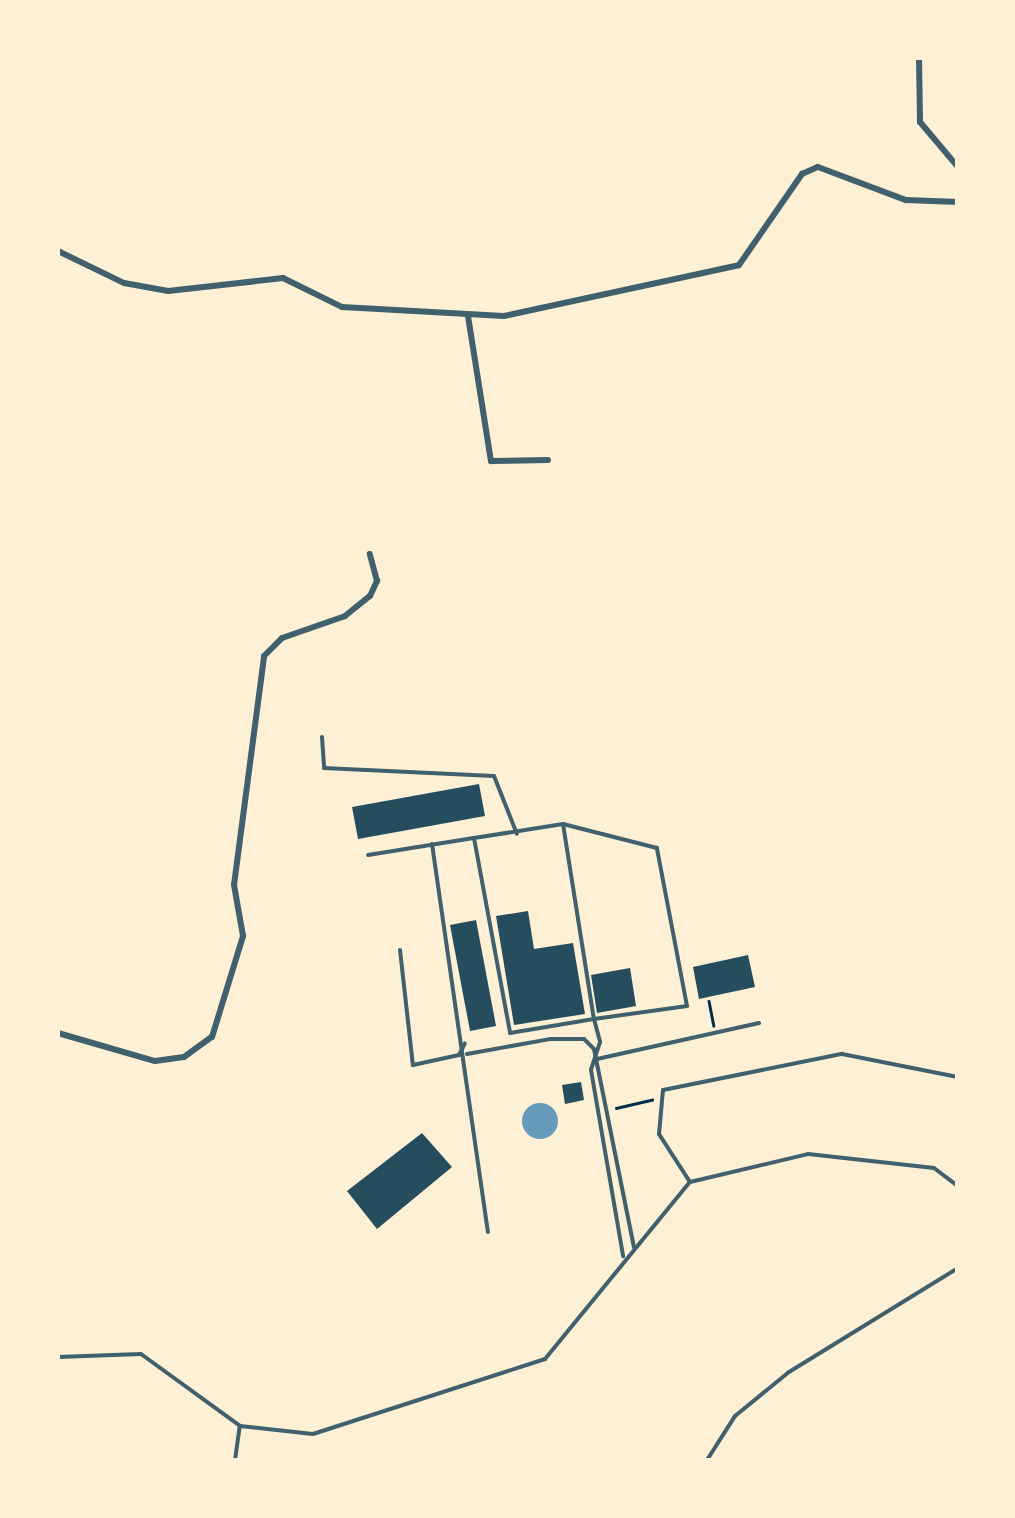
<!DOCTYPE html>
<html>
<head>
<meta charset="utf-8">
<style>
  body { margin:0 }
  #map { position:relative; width:1015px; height:1518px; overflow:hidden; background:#fdf0d5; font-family:"Libre Baskerville",serif }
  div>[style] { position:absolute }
  .water>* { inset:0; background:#669bbc }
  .round { border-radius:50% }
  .building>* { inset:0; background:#264d5e }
  .path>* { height:2.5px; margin:-1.25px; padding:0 1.25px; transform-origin:1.25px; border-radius:1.25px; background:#003049 }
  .service>* { height:4px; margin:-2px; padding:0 2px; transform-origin:2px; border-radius:2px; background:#3f606c }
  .minor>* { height:6px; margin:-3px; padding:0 3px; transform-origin:3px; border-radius:3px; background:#3f606c }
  span { translate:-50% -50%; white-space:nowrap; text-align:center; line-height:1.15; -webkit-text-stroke:10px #fdf0d5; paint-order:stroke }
  .frame { position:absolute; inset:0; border:60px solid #fdf0d5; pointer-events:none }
</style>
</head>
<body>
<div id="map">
  <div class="water">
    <i class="round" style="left:522px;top:1103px;width:36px;height:36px"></i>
  </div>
  <div class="building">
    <i style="clip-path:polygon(479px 784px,485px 816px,358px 839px,352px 807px)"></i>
    <i style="clip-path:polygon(528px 911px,534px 949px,573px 943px,585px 1014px,514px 1025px,496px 916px)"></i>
    <i style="clip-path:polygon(476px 920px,496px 1026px,470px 1031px,450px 925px)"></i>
    <i style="clip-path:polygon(748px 955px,755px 987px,699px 999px,693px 967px)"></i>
    <i style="clip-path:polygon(630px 968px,636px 1006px,597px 1013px,591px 975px)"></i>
    <i style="clip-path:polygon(581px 1082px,584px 1100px,565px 1104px,562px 1085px)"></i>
    <i style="clip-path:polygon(422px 1133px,452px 1167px,377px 1229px,347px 1191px)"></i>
  </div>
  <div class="path">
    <i style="left:709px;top:1001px;width:25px;rotate:79deg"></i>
    <i style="left:616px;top:1108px;width:37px;rotate:-13deg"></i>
  </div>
  <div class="service">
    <i style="left:322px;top:737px;width:31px;rotate:86deg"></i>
    <i style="left:324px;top:768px;width:170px;rotate:2.7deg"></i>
    <i style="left:494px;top:776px;width:62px;rotate:68.4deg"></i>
    <i style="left:474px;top:838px;width:90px;rotate:-8.9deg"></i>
    <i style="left:563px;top:824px;width:197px;rotate:81deg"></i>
    <i style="left:594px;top:1019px;width:94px;rotate:-8deg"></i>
    <i style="left:687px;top:1006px;width:161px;rotate:-100.8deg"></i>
    <i style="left:657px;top:848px;width:97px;rotate:-165.7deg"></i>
    <i style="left:432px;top:844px;width:392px;rotate:81.8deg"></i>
    <i style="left:368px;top:855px;width:107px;rotate:-9.1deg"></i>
    <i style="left:474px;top:838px;width:198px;rotate:79.5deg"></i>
    <i style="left:510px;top:1033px;width:85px;rotate:-9.5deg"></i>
    <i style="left:594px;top:1019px;width:24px;rotate:75deg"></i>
    <i style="left:600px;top:1042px;width:29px;rotate:108deg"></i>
    <i style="left:591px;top:1070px;width:189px;rotate:80.2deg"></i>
    <i style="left:400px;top:950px;width:116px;rotate:83.6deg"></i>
    <i style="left:413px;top:1065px;width:47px;rotate:-12.3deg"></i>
    <i style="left:459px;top:1055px;width:13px;rotate:-63deg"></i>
    <i style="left:467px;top:1054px;width:84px;rotate:-10.2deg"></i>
    <i style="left:550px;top:1039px;width:34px"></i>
    <i style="left:584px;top:1039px;width:14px;rotate:45deg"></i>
    <i style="left:594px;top:1049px;width:202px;rotate:78.6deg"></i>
    <i style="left:597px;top:1059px;width:166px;rotate:-12.5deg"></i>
    <i style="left:690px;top:1182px;width:57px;rotate:-122.9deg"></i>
    <i style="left:659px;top:1134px;width:44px;rotate:-84.8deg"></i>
    <i style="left:663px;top:1090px;width:183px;rotate:-11.4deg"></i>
    <i style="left:842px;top:1054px;width:118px;rotate:11.2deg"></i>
    <i style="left:58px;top:1357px;width:83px;rotate:-2.1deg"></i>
    <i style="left:141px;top:1354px;width:122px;rotate:36deg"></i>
    <i style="left:240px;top:1426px;width:73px;rotate:6.3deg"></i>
    <i style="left:313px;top:1434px;width:244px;rotate:-17.9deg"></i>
    <i style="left:545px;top:1359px;width:229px;rotate:-50.7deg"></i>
    <i style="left:690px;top:1182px;width:121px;rotate:-13.3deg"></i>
    <i style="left:808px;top:1154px;width:127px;rotate:6.3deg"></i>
    <i style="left:934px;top:1168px;width:30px;rotate:37deg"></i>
    <i style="left:235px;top:1460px;width:34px;rotate:-82deg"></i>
    <i style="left:707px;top:1460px;width:52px;rotate:-57.5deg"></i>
    <i style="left:735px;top:1416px;width:70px;rotate:-39.2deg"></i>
    <i style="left:789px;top:1372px;width:198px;rotate:-31.6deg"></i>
  </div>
  <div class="minor">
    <i style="left:919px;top:58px;width:64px;rotate:89.1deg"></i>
    <i style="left:920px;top:122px;width:59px;rotate:49.8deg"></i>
    <i style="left:58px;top:251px;width:73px;rotate:25.9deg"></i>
    <i style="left:124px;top:283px;width:45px;rotate:10.3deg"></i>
    <i style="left:168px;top:291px;width:116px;rotate:-6.4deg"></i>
    <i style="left:283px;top:278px;width:66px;rotate:26.2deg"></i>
    <i style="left:342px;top:307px;width:162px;rotate:3.2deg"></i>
    <i style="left:504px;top:316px;width:240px;rotate:-12.2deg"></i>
    <i style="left:739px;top:265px;width:111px;rotate:-55.3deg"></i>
    <i style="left:802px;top:174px;width:17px;rotate:-24deg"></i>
    <i style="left:818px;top:167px;width:94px;rotate:20.6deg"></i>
    <i style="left:906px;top:200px;width:52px;rotate:2.2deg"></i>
    <i style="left:468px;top:316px;width:147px;rotate:81deg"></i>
    <i style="left:491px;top:461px;width:57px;rotate:-1deg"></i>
    <i style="left:58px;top:1033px;width:101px;rotate:16.1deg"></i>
    <i style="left:155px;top:1061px;width:29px;rotate:-8deg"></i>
    <i style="left:184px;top:1057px;width:34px;rotate:-36deg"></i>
    <i style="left:212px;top:1037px;width:106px;rotate:-72.9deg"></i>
    <i style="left:243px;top:936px;width:52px;rotate:-100deg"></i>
    <i style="left:234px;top:885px;width:231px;rotate:-82.5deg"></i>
    <i style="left:264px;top:656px;width:25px;rotate:-45deg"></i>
    <i style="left:282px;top:638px;width:67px;rotate:-19.2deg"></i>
    <i style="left:345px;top:616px;width:32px;rotate:-39deg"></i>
    <i style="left:370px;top:596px;width:17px;rotate:-65deg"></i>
    <i style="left:377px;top:581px;width:28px;rotate:-105deg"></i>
  </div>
  <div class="frame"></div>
</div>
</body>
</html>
